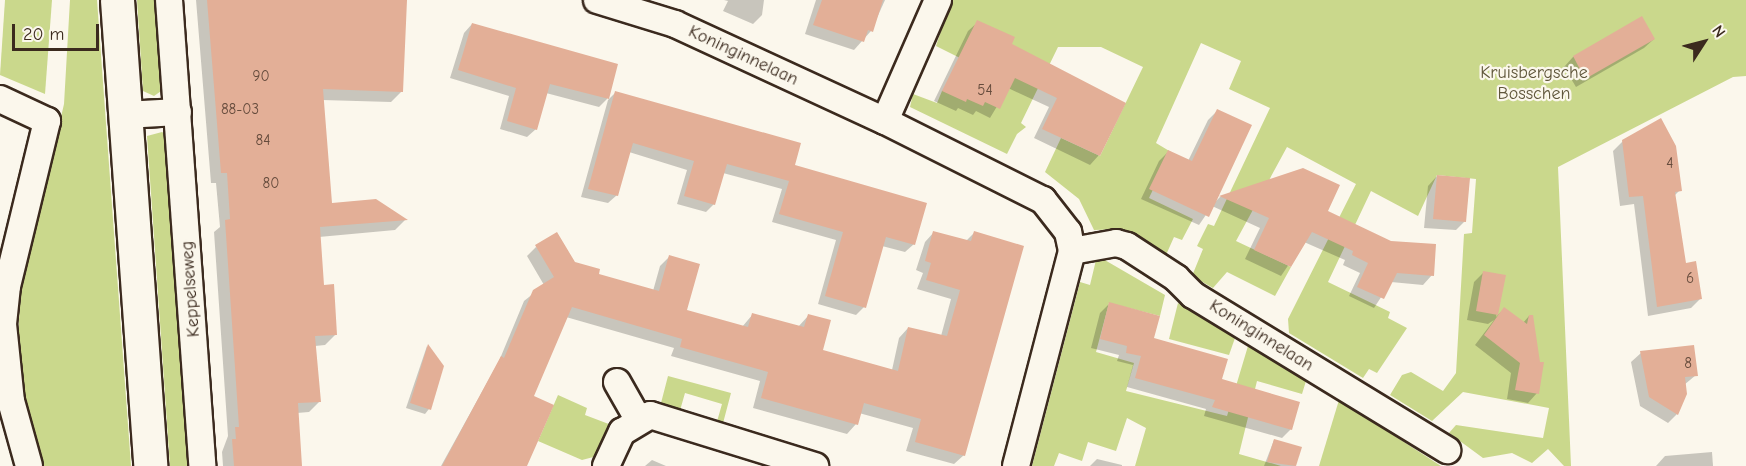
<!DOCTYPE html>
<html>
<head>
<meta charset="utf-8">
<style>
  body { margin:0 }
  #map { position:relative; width:1746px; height:466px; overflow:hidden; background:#fbf7ec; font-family:"Comic Neue",sans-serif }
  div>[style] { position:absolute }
  .green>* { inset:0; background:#cad88c }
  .shadow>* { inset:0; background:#0003 }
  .building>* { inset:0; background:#e3af97 }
  .roads { filter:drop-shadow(2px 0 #3b2a1e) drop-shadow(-2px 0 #3b2a1e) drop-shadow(0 2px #3b2a1e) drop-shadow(0 -2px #3b2a1e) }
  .street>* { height:26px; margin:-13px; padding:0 13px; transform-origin:13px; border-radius:13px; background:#fbf7ec }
  .secondary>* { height:33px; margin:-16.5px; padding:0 16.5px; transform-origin:16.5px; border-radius:16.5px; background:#fbf7ec }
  span { translate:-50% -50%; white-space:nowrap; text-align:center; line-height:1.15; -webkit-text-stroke:4.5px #fbf7ec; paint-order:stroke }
  .number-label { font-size:15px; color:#654b3c }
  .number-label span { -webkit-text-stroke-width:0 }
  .street-label { font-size:18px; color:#3b2a1e }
  .park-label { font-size:18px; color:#5f563a }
  .north { position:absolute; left:1674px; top:12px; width:60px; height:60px; -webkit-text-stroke:4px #fbf7ec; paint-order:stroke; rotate:54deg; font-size:16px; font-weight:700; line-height:24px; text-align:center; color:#3b2a1e }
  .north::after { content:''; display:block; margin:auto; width:21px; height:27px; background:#3b2a1e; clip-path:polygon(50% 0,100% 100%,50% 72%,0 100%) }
  .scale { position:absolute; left:12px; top:24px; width:87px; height:27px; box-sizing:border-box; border:3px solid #3b2a1e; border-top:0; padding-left:8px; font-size:18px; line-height:21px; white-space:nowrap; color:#3b2a1e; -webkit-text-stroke:4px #fbf7ec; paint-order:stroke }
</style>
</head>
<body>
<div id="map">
  <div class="green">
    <i style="clip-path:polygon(5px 0,52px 0,45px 94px,0 75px)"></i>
    <i style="clip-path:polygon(70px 0,97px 0,131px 466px,41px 466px,24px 408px,17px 349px,21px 290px,64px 104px)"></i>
    <i style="clip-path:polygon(137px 0,157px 0,164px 89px,154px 96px,143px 91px)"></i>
    <i style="clip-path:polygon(951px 0,1746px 0,1746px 76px,1733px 77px,1558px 167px,1571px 466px,1564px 466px,1548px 449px,1532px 463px,1512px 453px,1483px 458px,1449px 433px,1456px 425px,1543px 438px,1549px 408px,1463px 392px,1432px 421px,1390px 395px,1402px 375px,1411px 372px,1443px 391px,1456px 373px,1464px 234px,1472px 233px,1476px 179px,1437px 175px,1418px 216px,1371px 191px,1328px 282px,1390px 312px,1388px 318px,1407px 328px,1377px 373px,1369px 369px,1363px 378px,1289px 333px,1288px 319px,1356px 184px,1287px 147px,1236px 241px,1291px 267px,1275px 296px,1227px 272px,1213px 288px,1192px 276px,1203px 249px,1197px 246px,1208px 224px,1214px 226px,1270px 108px,1229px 89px,1241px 61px,1201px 43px,1156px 143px,1171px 152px,1149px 198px,1193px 219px,1182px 240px,1174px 237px,1166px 255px,1122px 229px,1094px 230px,1079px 199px,1045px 172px,1061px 138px,1100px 156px,1143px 67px,1101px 47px,1058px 47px,1021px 123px,1026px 127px,1017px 134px,1007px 154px,910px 107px,913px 94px,937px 103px,942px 91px,970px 74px,974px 65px,936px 46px)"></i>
    <i style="clip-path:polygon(162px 132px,167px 135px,191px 466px,170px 466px,147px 136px)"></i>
    <i style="clip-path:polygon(1103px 259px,1165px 295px,1160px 316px,1109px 303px,1096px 352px,1134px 363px,1126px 391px,1227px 416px,1248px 346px,1306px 381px,1302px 394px,1257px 381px,1239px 454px,1281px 466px,1135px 466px,1146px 428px,1127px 418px,1116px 451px,1088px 442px,1082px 461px,1059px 453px,1054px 466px,1032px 466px,1080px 282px,1090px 285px,1096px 260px)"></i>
    <i style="clip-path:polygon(1178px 303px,1235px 338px,1229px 355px,1169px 339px)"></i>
    <i style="clip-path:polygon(668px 376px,731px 393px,722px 427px,716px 425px,722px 404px,685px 393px,679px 414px,664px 411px,661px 403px)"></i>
    <i style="clip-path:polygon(558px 395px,587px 408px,585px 415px,614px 426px,601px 455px,582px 460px,538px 441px)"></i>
    <i style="clip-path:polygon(1339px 400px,1441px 466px,1319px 466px)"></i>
  </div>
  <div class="shadow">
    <i style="clip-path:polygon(196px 0,374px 0,402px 91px,391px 102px,322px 100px,331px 204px,405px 220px,395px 230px,319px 237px,323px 287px,336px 334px,325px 345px,315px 346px,320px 401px,309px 412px,297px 413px,300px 466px,223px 466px,222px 452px,228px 436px,214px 232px,220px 227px,216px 183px,211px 183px)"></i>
    <i style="clip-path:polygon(724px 0,764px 0,762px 15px,753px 24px,723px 11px,728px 1px)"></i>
    <i style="clip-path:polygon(816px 0,885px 0,871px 31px,854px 50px,805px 34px)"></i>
    <i style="clip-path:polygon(1642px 18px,1654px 39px,1644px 48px,1576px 87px,1564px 67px,1573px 57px)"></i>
    <i style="clip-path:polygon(978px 22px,1010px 45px,1124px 103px,1099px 155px,1090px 165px,1034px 138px,1049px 107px,1008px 88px,990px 118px,976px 111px,973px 115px,958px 108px,956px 111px,934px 101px,968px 31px)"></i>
    <i style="clip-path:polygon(472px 24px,616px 65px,607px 99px,599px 107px,546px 93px,536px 129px,527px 137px,500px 129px,509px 96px,450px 78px,464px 33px)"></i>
    <i style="clip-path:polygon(616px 92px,793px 166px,914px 244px,905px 252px,882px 246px,864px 307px,856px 315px,818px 304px,836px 240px,772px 222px,782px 189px,723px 173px,714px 204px,706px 212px,677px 204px,687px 170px,629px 152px,617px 195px,608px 203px,581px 197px,608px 100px)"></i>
    <i style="clip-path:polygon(1217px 111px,1214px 203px,1220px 197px,1303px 170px,1326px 212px,1432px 275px,1423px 285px,1391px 282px,1374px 308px,1349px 296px,1360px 273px,1343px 265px,1345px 260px,1304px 242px,1281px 276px,1245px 259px,1260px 228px,1212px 206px,1199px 225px,1141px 199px,1159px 161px,1168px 152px,1188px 161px,1208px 120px)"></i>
    <i style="clip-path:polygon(1623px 141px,1680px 190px,1674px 196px,1685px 264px,1700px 299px,1691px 308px,1648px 316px,1634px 204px,1620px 206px,1613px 151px)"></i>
    <i style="clip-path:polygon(1437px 176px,1465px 221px,1456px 230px,1424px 228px,1428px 186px)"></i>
    <i style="clip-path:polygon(934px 232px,966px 241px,974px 233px,964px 455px,954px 464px,906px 451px,913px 428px,859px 413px,856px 424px,847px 434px,753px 408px,760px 381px,671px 356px,674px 348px,566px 317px,532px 397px,525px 466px,441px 466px,499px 361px,524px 301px,544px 285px,527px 256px,536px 247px,597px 275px,653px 291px,660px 266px,669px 257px,685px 311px,742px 327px,753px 314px,798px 327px,808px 316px,821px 351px,892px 370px,899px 338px,908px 328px,941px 336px,951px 299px,917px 289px,923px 273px,916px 270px,925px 242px)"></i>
    <i style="clip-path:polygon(1483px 273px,1504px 277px,1496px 317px,1504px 309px,1523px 323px,1529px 316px,1539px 364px,1537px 393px,1528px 403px,1507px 399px,1511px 373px,1475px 345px,1494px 320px,1488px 324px,1467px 320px,1474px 282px)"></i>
    <i style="clip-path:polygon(1109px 304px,1152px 339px,1291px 429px,1282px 438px,1204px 416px,1206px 409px,1127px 387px,1133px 365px,1117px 361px,1119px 355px,1091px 348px,1100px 313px)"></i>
    <i style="clip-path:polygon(427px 346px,429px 409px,425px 414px,406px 408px)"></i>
    <i style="clip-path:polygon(1641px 353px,1696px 375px,1684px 385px,1677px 414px,1668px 423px,1640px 406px,1631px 362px)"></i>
    <i style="clip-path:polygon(1274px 440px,1300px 448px,1295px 466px,1264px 466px)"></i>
    <i style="clip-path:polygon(1712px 452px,1713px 466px,1656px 466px,1665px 456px)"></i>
    <i style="clip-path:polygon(1097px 459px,1122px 465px,1122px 466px,1090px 466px)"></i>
    <i style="clip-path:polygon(652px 460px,666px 466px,645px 466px)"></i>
  </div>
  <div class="building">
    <i style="clip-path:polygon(207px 0,407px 0,403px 92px,323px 89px,332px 203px,376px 199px,408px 220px,320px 227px,324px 285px,334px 284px,337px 335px,315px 336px,321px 402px,298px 403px,302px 466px,234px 466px,232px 439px,236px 439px,235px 427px,239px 427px,225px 220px,230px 219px,227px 173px,221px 173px)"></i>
    <i style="clip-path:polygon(822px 0,883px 0,873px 32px,868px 30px,864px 42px,813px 25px)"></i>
    <i style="clip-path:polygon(1642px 16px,1655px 39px,1585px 79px,1573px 56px)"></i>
    <i style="clip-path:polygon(977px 20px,1015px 37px,1012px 44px,1126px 103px,1100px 156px,1042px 129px,1057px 98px,1015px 78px,1000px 109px,985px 102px,983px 106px,967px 99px,966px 102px,942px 91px)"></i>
    <i style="clip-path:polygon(472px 23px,618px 64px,609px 99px,550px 84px,537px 130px,507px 121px,516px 88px,458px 70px)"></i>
    <i style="clip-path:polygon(615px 91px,801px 143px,795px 165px,927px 203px,915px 245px,886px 237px,866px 308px,825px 296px,843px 232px,779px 214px,789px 181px,727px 164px,715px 205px,684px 196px,694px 161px,633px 143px,618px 196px,588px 189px)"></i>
    <i style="clip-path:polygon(1217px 109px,1252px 125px,1209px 217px,1149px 189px,1168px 150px,1192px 161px)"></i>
    <i style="clip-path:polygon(1661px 118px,1676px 146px,1682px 191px,1675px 192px,1686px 263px,1696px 261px,1702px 299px,1657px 307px,1643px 196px,1629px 197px,1622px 140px)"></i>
    <i style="clip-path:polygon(1303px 168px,1340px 185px,1328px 211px,1391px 241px,1436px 244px,1434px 276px,1397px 273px,1384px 299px,1357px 287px,1368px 263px,1352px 255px,1353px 251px,1312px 232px,1291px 267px,1254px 250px,1269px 218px,1219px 196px)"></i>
    <i style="clip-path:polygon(1437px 175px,1470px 178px,1466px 222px,1433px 219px)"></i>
    <i style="clip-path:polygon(933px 231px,971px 241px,974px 231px,1024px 246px,965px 456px,915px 442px,921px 419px,864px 403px,858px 425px,761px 398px,768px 372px,680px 347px,682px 339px,572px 307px,534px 396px,554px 405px,527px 466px,442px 466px,501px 356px,504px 358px,533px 290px,554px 277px,535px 245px,557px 232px,575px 262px,600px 269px,599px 274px,659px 291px,669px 255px,700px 264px,687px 310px,748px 327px,752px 313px,804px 327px,808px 314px,831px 320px,823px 350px,898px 371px,908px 327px,947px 336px,960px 290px,926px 280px,931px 263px,925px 261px)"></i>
    <i style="clip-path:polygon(1483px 271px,1506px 275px,1498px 315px,1476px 311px)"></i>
    <i style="clip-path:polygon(1109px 302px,1160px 316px,1154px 338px,1228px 359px,1222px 379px,1300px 402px,1292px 430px,1212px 407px,1215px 400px,1135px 378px,1141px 356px,1126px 353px,1127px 346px,1100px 339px)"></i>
    <i style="clip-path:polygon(1504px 307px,1527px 324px,1529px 315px,1533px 315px,1540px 362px,1544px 362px,1539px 394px,1515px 390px,1520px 363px,1484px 335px)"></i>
    <i style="clip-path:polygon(428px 344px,444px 366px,431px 410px,410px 403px)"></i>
    <i style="clip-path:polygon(1694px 345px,1698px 376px,1685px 377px,1687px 394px,1678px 415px,1649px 397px,1640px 351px)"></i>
    <i style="clip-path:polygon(1274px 439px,1302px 447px,1296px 466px,1267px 462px)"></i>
  </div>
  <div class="roads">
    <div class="street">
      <i style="left:169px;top:0;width:467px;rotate:85.9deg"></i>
      <i style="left:597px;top:0;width:82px;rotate:17.1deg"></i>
      <i style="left:675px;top:24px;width:231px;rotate:24.8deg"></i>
      <i style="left:938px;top:0;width:132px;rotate:113.7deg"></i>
      <i style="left:885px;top:121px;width:177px;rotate:26.6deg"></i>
      <i style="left:1043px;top:200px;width:41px;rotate:52deg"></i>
      <i style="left:1068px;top:232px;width:19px;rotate:78deg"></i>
      <i style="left:1072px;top:251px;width:222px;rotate:104.6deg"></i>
      <i style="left:0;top:99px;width:52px;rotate:25.1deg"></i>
      <i style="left:47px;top:121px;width:170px;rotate:103.6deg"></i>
      <i style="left:7px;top:286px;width:38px;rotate:96deg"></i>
      <i style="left:3px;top:324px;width:77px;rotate:84.1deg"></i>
      <i style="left:11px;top:401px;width:67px;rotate:74.5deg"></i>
      <i style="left:125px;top:115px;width:53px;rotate:-3.2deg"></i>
      <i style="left:1072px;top:251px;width:45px;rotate:-10.3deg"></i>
      <i style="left:1116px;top:243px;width:11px;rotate:15deg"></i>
      <i style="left:1127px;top:246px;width:59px;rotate:33.1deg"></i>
      <i style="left:1176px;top:278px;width:24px;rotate:45deg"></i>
      <i style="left:1193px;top:295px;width:298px;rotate:31.4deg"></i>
      <i style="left:617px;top:382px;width:43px;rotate:60.4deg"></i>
      <i style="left:606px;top:466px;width:38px;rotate:-65deg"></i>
      <i style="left:622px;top:432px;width:33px;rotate:-31deg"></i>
      <i style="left:650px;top:415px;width:173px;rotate:17.2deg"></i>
    </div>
    <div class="secondary">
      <i style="left:117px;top:0;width:467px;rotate:85.9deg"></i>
    </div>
  </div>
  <div class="number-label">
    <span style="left:261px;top:77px">90</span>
    <span style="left:985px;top:91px">54</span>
    <span style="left:240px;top:110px">88-03</span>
    <span style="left:263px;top:141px">84</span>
    <span style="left:1670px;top:164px">4</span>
    <span style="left:271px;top:184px">80</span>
    <span style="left:1690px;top:279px">6</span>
    <span style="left:1688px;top:364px">8</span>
  </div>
  <div class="street-label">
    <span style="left:743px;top:56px;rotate:25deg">Koninginnelaan</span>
    <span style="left:191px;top:289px;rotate:-94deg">Keppelseweg</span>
    <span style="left:1261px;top:336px;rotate:32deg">Koninginnelaan</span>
  </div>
  <div class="park-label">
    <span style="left:1534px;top:84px">Kruisbergsche<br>Bosschen</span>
  </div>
  <div class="north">N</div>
  <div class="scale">20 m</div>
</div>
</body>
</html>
